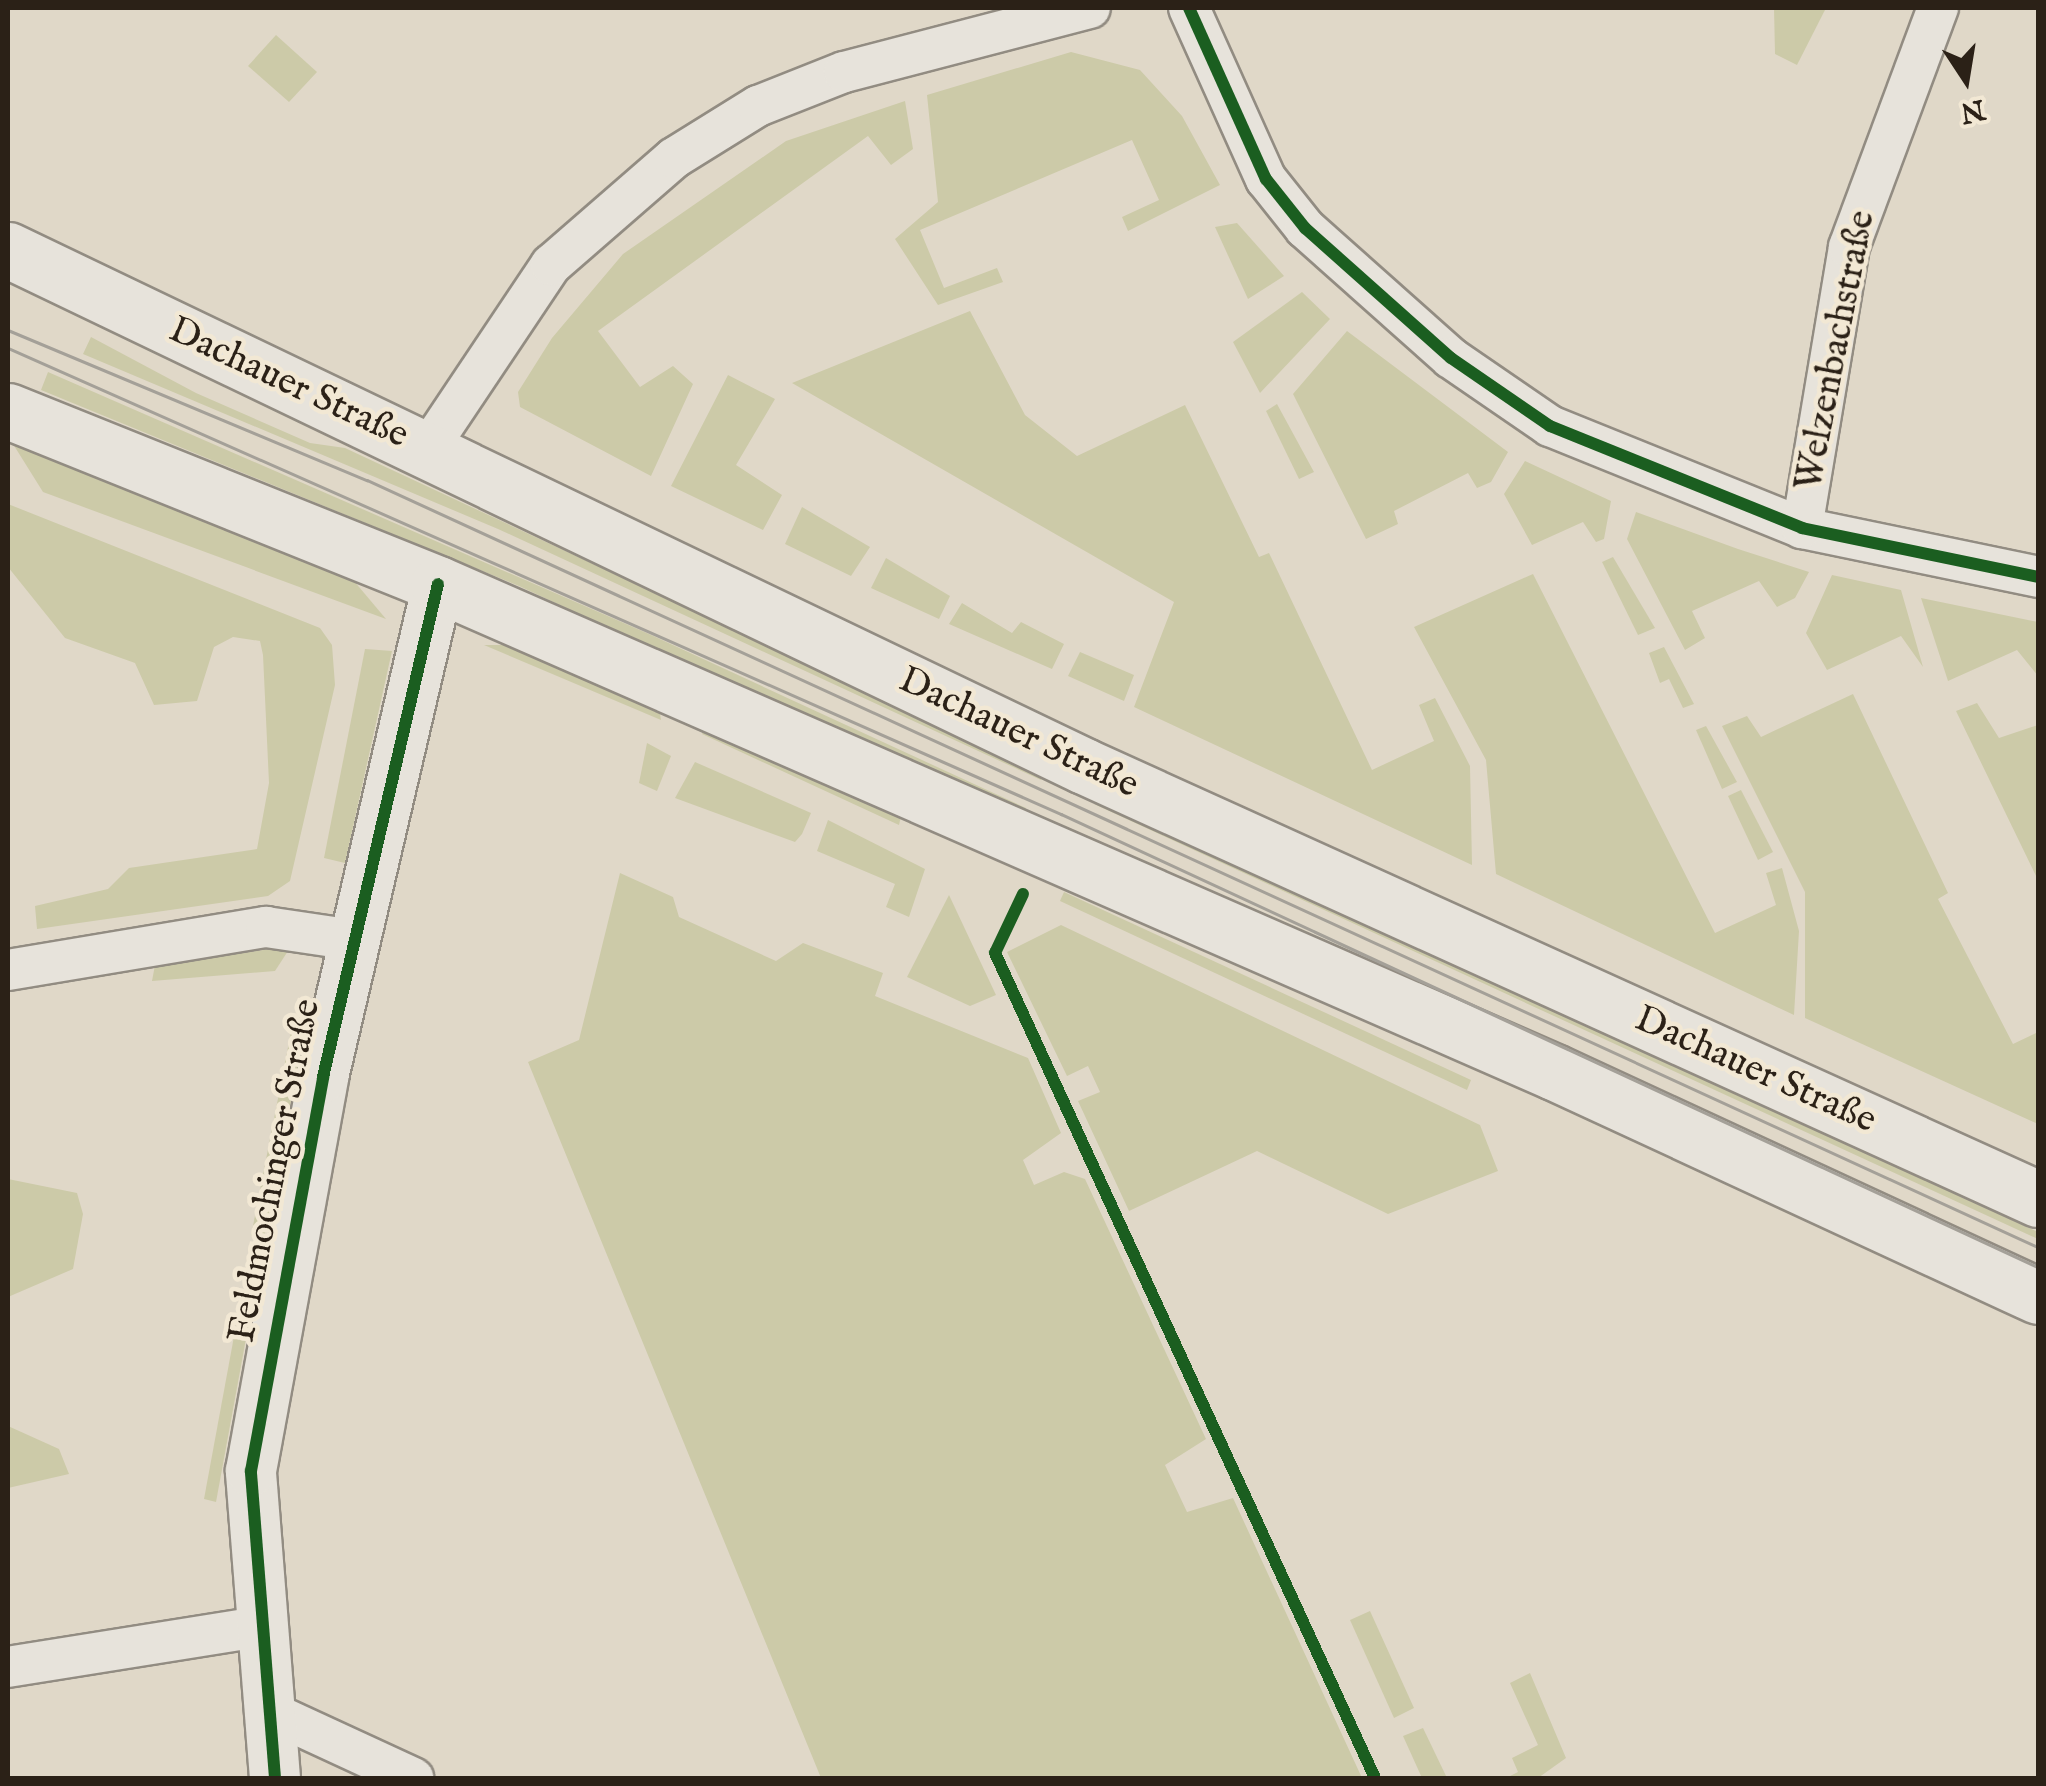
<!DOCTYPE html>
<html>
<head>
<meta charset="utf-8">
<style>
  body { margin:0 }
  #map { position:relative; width:2046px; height:1786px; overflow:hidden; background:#e0d8c8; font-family:"IM FELL English",serif }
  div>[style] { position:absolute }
  .green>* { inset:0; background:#cccaa8 }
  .roads { filter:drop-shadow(2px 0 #928c82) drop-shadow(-2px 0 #928c82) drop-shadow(0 2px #928c82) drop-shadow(0 -2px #928c82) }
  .minor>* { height:40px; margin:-20px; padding:0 20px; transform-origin:20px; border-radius:20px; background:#e7e3db }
  .tertiary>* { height:50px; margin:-25px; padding:0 25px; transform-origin:25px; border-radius:25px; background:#e7e3db }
  .secondary>* { height:55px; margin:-27.5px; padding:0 27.5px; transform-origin:27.5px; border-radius:27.5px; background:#e7e3db }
  .tram>* { height:2.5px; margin:-1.25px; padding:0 1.25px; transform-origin:1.25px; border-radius:1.25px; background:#a4a098 }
  .cycleway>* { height:12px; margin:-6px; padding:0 6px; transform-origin:6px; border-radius:6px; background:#1b5e20 }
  span { translate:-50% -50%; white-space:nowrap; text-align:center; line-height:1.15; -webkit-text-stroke:9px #f2e8d4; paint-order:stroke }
  .street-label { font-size:38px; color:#2b2117 }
  .frame { position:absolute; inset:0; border:10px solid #2b2117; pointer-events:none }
  .north { position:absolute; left:1916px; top:30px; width:100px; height:100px; -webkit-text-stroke:8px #f2e8d4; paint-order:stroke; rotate:168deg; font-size:28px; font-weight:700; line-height:40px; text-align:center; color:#2b2117 }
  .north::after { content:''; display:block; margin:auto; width:35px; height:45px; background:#2b2117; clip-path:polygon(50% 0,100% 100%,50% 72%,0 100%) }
</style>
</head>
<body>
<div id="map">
  <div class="green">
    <i style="clip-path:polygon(1774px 8px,1826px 8px,1797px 65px,1775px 54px)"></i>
    <i style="clip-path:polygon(276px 35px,317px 72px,289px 102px,248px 66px)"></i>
    <i style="clip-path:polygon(1071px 52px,1140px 70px,1182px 116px,1220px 185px,1128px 231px,1122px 217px,1159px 200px,1132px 140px,920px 230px,944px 288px,997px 268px,1003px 282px,938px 305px,895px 239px,938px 202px,927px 95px)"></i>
    <i style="clip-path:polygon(905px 101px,913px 149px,891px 165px,868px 136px,598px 331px,640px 387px,673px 366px,693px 384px,651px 476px,520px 407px,518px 392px,552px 338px,623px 254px,786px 141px)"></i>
    <i style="clip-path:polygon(1237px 223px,1284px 276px,1248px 299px,1215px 227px)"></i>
    <i style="clip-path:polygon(1302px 292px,1330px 319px,1260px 393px,1233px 342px)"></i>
    <i style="clip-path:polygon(970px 311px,1025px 415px,1077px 456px,1185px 405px,1259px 557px,1269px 553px,1372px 770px,1434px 741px,1419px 705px,1435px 698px,1470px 766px,1472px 865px,1134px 707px,1174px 602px,792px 383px)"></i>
    <i style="clip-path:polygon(1347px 331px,1508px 452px,1491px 482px,1477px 488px,1468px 473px,1394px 511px,1398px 524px,1366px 539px,1293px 394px)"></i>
    <i style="clip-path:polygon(91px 337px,196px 393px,310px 443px,345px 448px,848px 683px,1048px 764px,1041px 780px,498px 529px,83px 354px)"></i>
    <i style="clip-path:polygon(48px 372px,649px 634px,1026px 808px,1021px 820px,519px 586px,41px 390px)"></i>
    <i style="clip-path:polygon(728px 375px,775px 399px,736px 465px,782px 495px,763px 530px,671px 486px)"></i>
    <i style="clip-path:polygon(1277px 404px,1314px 472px,1299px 479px,1266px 411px)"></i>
    <i style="clip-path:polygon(8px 436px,354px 581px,386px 619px,43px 492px)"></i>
    <i style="clip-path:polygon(1525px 461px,1611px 501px,1604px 539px,1596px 542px,1583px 522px,1532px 545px,1504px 494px)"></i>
    <i style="clip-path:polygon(8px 504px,320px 628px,332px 645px,335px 685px,290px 881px,268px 896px,37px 929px,35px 906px,108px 889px,129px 868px,257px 849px,269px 783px,263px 655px,260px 641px,233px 637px,214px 647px,197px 701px,154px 705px,135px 663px,65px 638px,8px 567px)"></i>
    <i style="clip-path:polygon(802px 507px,870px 547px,851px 576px,785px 544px)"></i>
    <i style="clip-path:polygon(1636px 512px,1738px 549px,1809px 572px,1795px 598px,1777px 607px,1759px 581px,1692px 611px,1705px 638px,1685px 650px,1627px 539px)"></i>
    <i style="clip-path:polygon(1613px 557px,1655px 628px,1638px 635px,1602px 562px)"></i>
    <i style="clip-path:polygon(886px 558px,950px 596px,939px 619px,871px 588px)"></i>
    <i style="clip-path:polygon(1533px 574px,1715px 933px,1776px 905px,1766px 873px,1782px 868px,1799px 931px,1794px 1015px,1496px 874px,1486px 760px,1414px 627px)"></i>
    <i style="clip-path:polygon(1832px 575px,1901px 590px,1923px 667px,1901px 636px,1827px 670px,1806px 633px)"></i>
    <i style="clip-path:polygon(1921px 598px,2038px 622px,2038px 676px,2017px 650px,1948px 681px)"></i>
    <i style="clip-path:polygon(962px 603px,1012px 633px,1021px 622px,1064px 644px,1052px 669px,949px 624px)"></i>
    <i style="clip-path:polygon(484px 645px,516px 645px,659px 707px,661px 720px)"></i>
    <i style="clip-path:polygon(1664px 647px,1694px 704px,1683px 708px,1669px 679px,1660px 683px,1649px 653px)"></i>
    <i style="clip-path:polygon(365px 649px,392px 651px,345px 863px,324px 858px)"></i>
    <i style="clip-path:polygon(1080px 652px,1134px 675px,1124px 701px,1068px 676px)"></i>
    <i style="clip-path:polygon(1853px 694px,1948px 893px,1938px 899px,2013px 1044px,2038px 1032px,2038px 1124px,1805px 1018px,1805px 892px,1722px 726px,1747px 716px,1761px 737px)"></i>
    <i style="clip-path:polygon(1977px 703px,1999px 738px,2038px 725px,2038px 880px,1956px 711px)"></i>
    <i style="clip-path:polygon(1706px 726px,1737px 782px,1722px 789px,1696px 730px)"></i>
    <i style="clip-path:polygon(706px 727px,901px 816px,899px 825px,702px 734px)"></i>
    <i style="clip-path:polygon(647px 743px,671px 756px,657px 791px,639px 783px)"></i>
    <i style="clip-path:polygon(695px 762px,811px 813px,802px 834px,795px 842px,675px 798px)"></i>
    <i style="clip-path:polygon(1102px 788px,1335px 907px,2038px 1232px,2038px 1239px,1094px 804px)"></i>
    <i style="clip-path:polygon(1741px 790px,1773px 852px,1758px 860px,1728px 796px)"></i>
    <i style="clip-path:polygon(828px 820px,925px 869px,909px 917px,886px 907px,895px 884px,817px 851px)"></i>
    <i style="clip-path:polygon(620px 873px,673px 897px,679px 917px,776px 961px,803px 943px,883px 973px,875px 996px,1028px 1058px,1061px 1133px,1023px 1160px,1034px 1185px,1064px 1172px,1085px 1179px,1206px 1439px,1165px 1465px,1187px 1512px,1233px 1498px,1362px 1778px,821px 1778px,528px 1062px,579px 1040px)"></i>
    <i style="clip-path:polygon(1064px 892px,1471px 1080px,1467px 1090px,1060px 901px)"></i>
    <i style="clip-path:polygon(949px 895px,996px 995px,970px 1006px,907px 977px)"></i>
    <i style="clip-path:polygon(1061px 925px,1480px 1125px,1498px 1171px,1388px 1214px,1257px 1151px,1129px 1211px,1078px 1101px,1100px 1092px,1088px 1066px,1067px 1076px,1007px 952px)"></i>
    <i style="clip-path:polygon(271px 949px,288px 951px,275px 971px,152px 981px,155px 965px)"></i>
    <i style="clip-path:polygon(292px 1027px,305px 1029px,264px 1239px,251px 1236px)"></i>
    <i style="clip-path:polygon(8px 1179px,77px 1193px,83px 1214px,73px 1269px,8px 1297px)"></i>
    <i style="clip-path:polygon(242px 1293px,254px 1295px,216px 1502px,204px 1499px)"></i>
    <i style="clip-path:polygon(8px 1426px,59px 1449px,69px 1474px,8px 1488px)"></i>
    <i style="clip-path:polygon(1370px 1611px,1414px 1708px,1394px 1718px,1350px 1620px)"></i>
    <i style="clip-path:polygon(1530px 1673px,1566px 1758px,1538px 1778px,1506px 1778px,1518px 1772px,1512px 1758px,1538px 1745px,1510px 1683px)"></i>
    <i style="clip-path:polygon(1423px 1728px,1447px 1778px,1422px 1778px,1403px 1736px)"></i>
  </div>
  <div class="roads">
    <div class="minor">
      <i style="left:1189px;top:8px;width:188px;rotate:65.8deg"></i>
      <i style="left:1266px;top:179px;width:63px;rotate:51.5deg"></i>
      <i style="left:1305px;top:228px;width:195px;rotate:41.7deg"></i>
      <i style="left:1451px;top:358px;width:120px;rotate:34.5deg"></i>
      <i style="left:1550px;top:426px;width:272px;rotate:22deg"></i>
      <i style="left:1802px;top:528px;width:241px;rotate:11.7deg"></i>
      <i style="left:427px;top:450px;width:223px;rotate:-56.2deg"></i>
      <i style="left:551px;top:265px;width:163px;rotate:-41deg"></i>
      <i style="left:674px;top:158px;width:99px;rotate:-31.8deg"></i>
      <i style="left:758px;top:106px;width:92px;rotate:-21.6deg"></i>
      <i style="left:844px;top:72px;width:254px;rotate:-14.6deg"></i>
      <i style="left:1802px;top:528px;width:285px;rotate:-80.5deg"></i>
      <i style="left:1849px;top:247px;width:255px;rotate:-69.6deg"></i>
      <i style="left:8px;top:970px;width:262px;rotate:-9.5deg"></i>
      <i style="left:266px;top:927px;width:89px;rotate:8.4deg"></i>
      <i style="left:8px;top:1667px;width:254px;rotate:-9.1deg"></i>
      <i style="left:268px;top:1711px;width:160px;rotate:24.8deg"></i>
    </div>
    <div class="tertiary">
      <i style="left:275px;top:1778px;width:308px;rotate:-94.5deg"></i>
      <i style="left:251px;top:1471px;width:401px;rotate:-79.6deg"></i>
      <i style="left:323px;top:1077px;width:506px;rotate:-76.87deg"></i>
    </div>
    <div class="secondary">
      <i style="left:8px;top:250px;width:1193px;rotate:25.62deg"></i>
      <i style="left:1084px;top:766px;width:1048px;rotate:24.41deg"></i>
      <i style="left:8px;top:411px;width:463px;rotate:21.9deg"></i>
      <i style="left:438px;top:584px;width:1218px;rotate:23.62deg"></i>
      <i style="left:1554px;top:1072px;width:533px;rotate:24.84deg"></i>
    </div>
  </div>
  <div class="tram">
    <i style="left:8px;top:330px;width:389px;rotate:22.7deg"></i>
    <i style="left:367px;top:480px;width:1839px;rotate:24.66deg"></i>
    <i style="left:8px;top:348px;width:1152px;rotate:23.87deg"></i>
    <i style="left:1061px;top:814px;width:1077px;rotate:24.88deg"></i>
  </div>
  <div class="cycleway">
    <i style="left:1189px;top:8px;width:188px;rotate:65.8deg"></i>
    <i style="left:1266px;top:179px;width:63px;rotate:51.5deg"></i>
    <i style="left:1305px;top:228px;width:195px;rotate:41.7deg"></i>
    <i style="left:1451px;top:358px;width:120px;rotate:34.5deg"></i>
    <i style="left:1550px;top:426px;width:272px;rotate:22deg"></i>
    <i style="left:1802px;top:528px;width:241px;rotate:11.7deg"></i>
    <i style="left:1023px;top:894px;width:65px;rotate:115.4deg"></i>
    <i style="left:995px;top:953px;width:908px;rotate:65.27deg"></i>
    <i style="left:275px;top:1778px;width:308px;rotate:-94.5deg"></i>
    <i style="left:251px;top:1471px;width:401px;rotate:-79.6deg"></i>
    <i style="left:323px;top:1077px;width:506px;rotate:-76.87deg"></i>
  </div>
  <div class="street-label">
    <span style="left:1837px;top:351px;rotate:-79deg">Welzenbachstraße</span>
    <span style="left:288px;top:384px;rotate:25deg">Dachauer Straße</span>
    <span style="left:1018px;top:734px;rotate:25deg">Dachauer Straße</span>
    <span style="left:1755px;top:1071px;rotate:24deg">Dachauer Straße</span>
    <span style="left:276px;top:1171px;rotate:-79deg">Feldmochinger Straße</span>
  </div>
  <div class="frame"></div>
  <div class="north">N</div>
</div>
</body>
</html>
